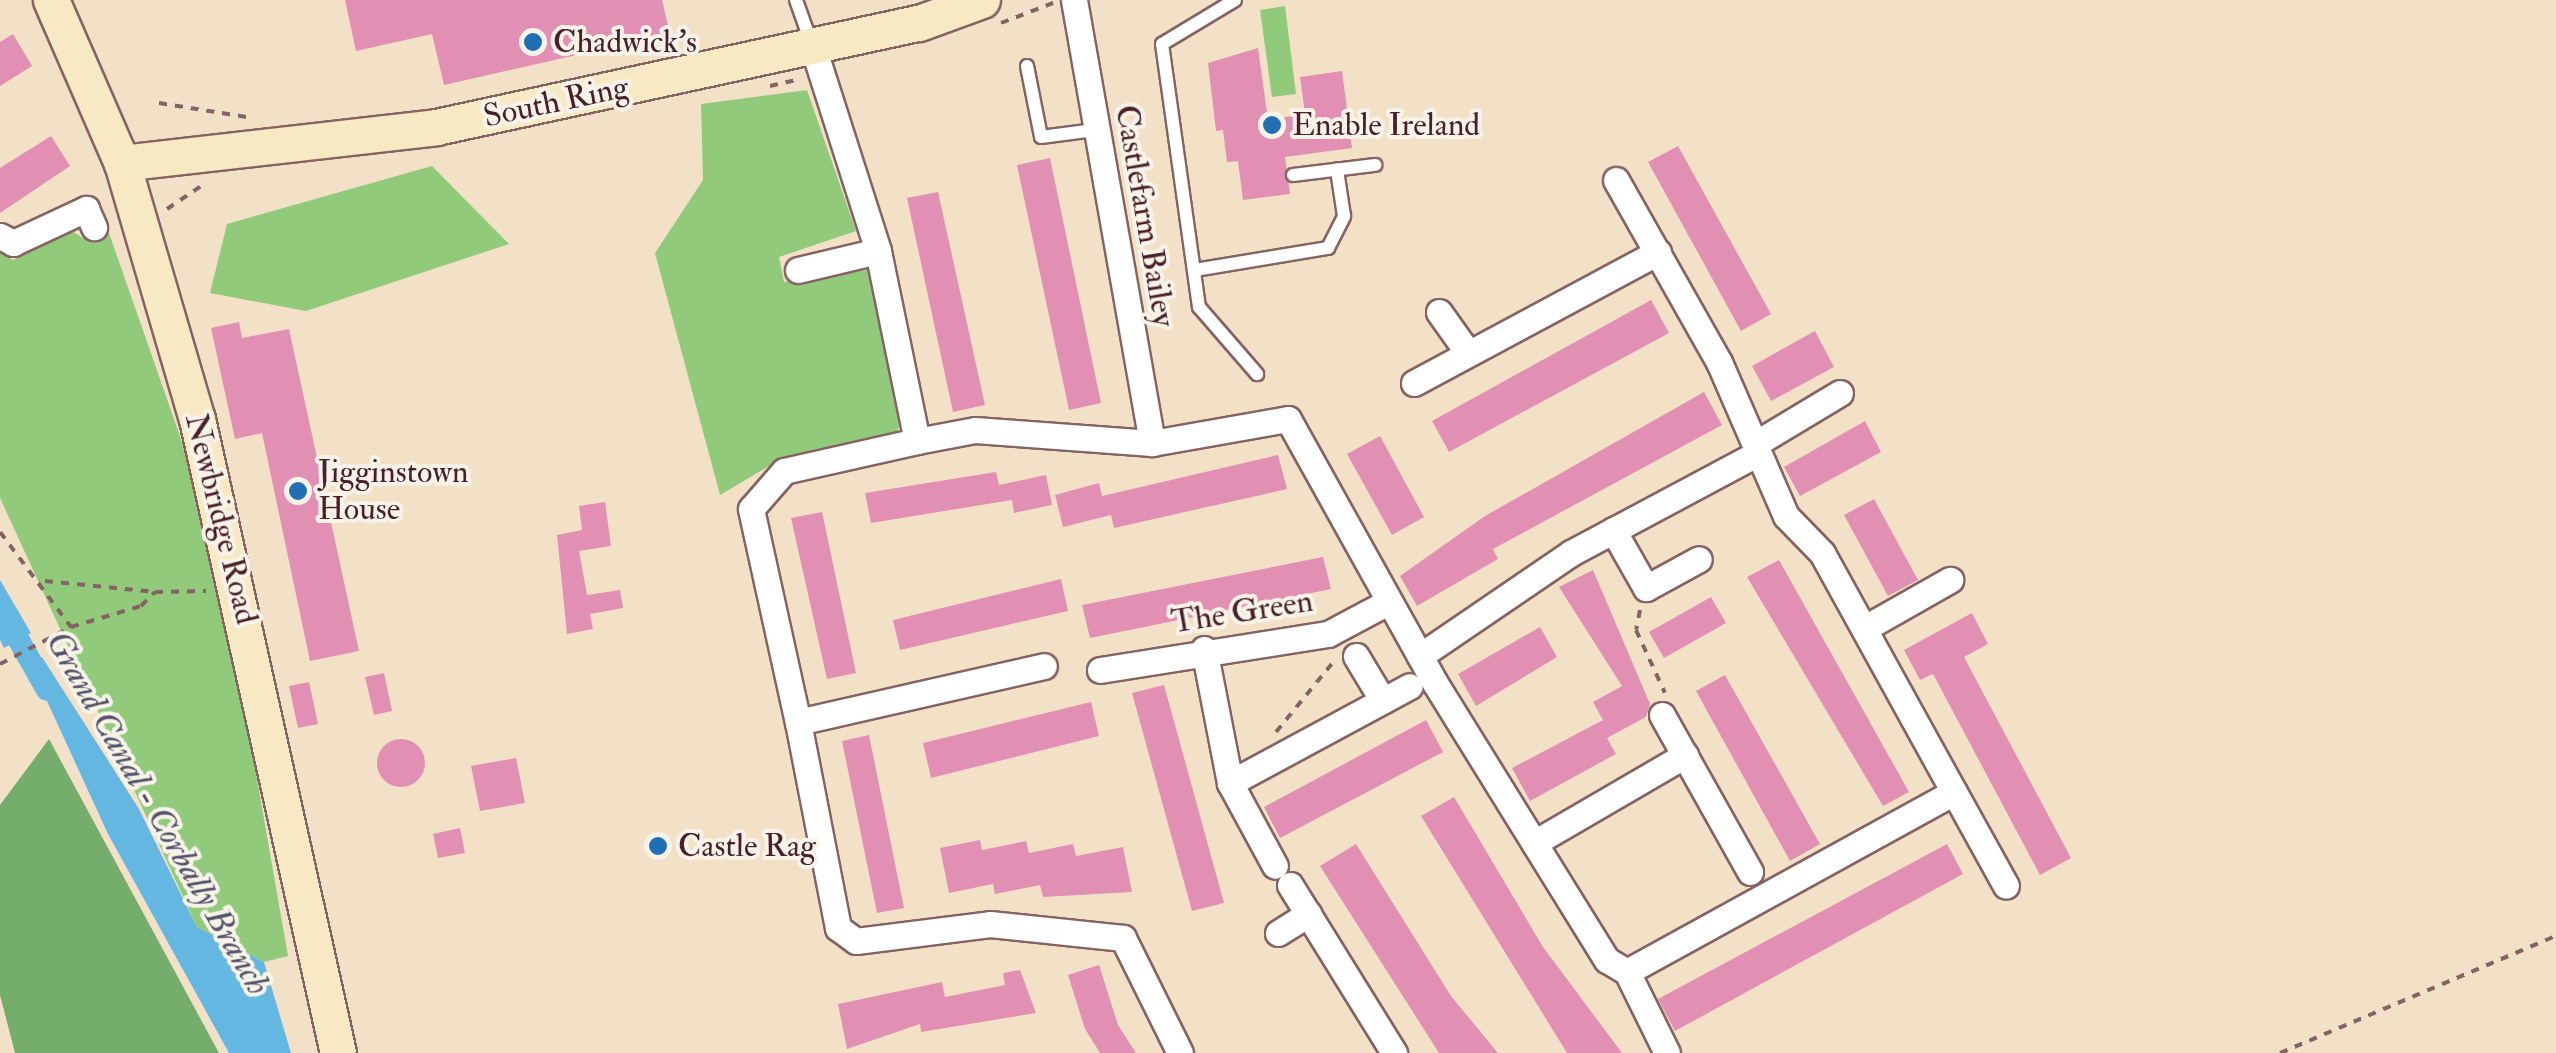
<!DOCTYPE html>
<html>
<head>
<meta charset="utf-8">
<style>
  body { margin:0 }
  #map { position:relative; width:2556px; height:1053px; overflow:hidden; background:#f3e1c7; font-family:"IM FELL Double Pica",serif }
  div>[style] { position:absolute }
  .green>* { inset:0; background:#92ca7c }
  .forest>* { inset:0; background:#75ae6c }
  .water>* { inset:0; background:#64b7e0 }
  .canal>* { height:22px; margin:-11px; padding:0 11px; transform-origin:11px; border-radius:11px; background:#64b7e0 }
  .building>* { inset:0; background:#e190b4 }
  .round { border-radius:50% }
  .path>* { height:4px; margin-top:-2px; transform-origin:0; background:repeating-linear-gradient(90deg,#856362 0 8px,transparent 0 16px) }
  .roads { filter:drop-shadow(2px 0 #856362) drop-shadow(-2px 0 #856362) drop-shadow(0 2px #856362) drop-shadow(0 -2px #856362) }
  .service>* { height:12px; margin:-6px; padding:0 6px; transform-origin:6px; border-radius:6px; background:#fff }
  .minor>* { height:25px; margin:-12.5px; padding:0 12.5px; transform-origin:12.5px; border-radius:12.5px; background:#fff }
  .secondary>* { height:35px; margin:-17.5px; padding:0 17.5px; transform-origin:17.5px; border-radius:17.5px; background:#f6e9c3 }
  .dots>* { width:28px; height:28px; translate:-50% -50%; box-sizing:border-box; border:5px solid #f7f3e8; border-radius:50% }
  span { translate:-50% -50%; white-space:nowrap; text-align:center; line-height:1.15; -webkit-text-stroke:8px #f7f3e8; paint-order:stroke }
  .poi-label { font-size:32px; color:#4a1f2b }
  .left { translate:0 -50%; text-align:left }
  .street-label { font-size:32px; color:#4a1f2b }
  .water-label { font-size:35px; color:#53546a; font-style:italic }
</style>
</head>
<body>
<div id="map">
  <div class="green">
    <i style="clip-path:polygon(1285px 6px,1296px 94px,1272px 97px,1260px 10px)"></i>
    <i style="clip-path:polygon(807px 90px,856px 231px,779px 257px,784px 282px,868px 270px,902px 419px,895px 437px,769px 466px,720px 495px,655px 253px,703px 180px,701px 104px)"></i>
    <i style="clip-path:polygon(432px 166px,509px 244px,306px 311px,210px 293px,227px 224px)"></i>
    <i style="clip-path:polygon(70px 230px,90px 242px,109px 233px,181px 439px,228px 613px,288px 956px,264px 962px,197px 927px,0 498px,0 252px,13px 260px)"></i>
  </div>
  <div class="forest">
    <i style="clip-path:polygon(49px 739px,219px 1053px,15px 1053px,0 995px,0 805px)"></i>
  </div>
  <div class="water">
    <i style="clip-path:polygon(0 580px,31px 633px,4px 648px,0 640px)"></i>
    <i style="clip-path:polygon(42px 657px,139px 809px,197px 927px,264px 962px,291px 1053px,229px 1053px,108px 834px,30px 664px)"></i>
  </div>
  <div class="canal">
    <i style="left:0;top:607px;width:95px;rotate:60.5deg"></i>
  </div>
  <div class="building">
    <i style="clip-path:polygon(345px 0,662px 0,670px 34px,444px 85px,432px 34px,356px 51px)"></i>
    <i style="clip-path:polygon(13px 34px,32px 66px,0 86px,0 42px)"></i>
    <i style="clip-path:polygon(1258px 48px,1268px 120px,1305px 114px,1300px 77px,1342px 71px,1352px 148px,1285px 157px,1290px 194px,1243px 200px,1238px 161px,1227px 162px,1223px 130px,1216px 131px,1208px 63px)"></i>
    <i style="clip-path:polygon(51px 136px,70px 166px,0 213px,0 168px)"></i>
    <i style="clip-path:polygon(1678px 146px,1771px 314px,1741px 331px,1648px 162px)"></i>
    <i style="clip-path:polygon(1050px 158px,1101px 403px,1069px 410px,1017px 165px)"></i>
    <i style="clip-path:polygon(938px 192px,985px 405px,953px 412px,907px 198px)"></i>
    <i style="clip-path:polygon(1651px 300px,1669px 333px,1449px 452px,1432px 421px)"></i>
    <i style="clip-path:polygon(239px 322px,242px 338px,289px 329px,359px 651px,310px 661px,262px 433px,235px 439px,211px 328px)"></i>
    <i style="clip-path:polygon(1815px 331px,1834px 367px,1771px 401px,1752px 366px)"></i>
    <i style="clip-path:polygon(1704px 392px,1722px 425px,1493px 549px,1498px 559px,1417px 606px,1400px 576px,1485px 516px)"></i>
    <i style="clip-path:polygon(1865px 421px,1881px 452px,1800px 496px,1784px 467px)"></i>
    <i style="clip-path:polygon(1380px 436px,1424px 517px,1392px 535px,1347px 454px)"></i>
    <i style="clip-path:polygon(1278px 455px,1287px 489px,1114px 528px,1111px 515px,1063px 527px,1055px 495px,1099px 483px,1102px 496px)"></i>
    <i style="clip-path:polygon(996px 472px,999px 485px,1046px 475px,1052px 505px,1014px 513px,1012px 500px,871px 523px,865px 493px)"></i>
    <i style="clip-path:polygon(1874px 499px,1918px 580px,1888px 596px,1844px 515px)"></i>
    <i style="clip-path:polygon(605px 502px,611px 546px,579px 551px,587px 595px,620px 590px,623px 608px,590px 614px,593px 629px,567px 634px,557px 535px,582px 530px,579px 506px)"></i>
    <i style="clip-path:polygon(822px 512px,856px 673px,827px 679px,791px 518px)"></i>
    <i style="clip-path:polygon(1323px 557px,1331px 589px,1090px 638px,1082px 605px)"></i>
    <i style="clip-path:polygon(1779px 560px,1909px 792px,1883px 806px,1747px 577px)"></i>
    <i style="clip-path:polygon(1593px 570px,1650px 704px,1646px 717px,1607px 738px,1616px 754px,1530px 801px,1512px 768px,1603px 720px,1593px 702px,1622px 686px,1559px 587px)"></i>
    <i style="clip-path:polygon(1061px 579px,1068px 611px,900px 650px,893px 620px)"></i>
    <i style="clip-path:polygon(1711px 597px,1726px 623px,1664px 658px,1649px 632px)"></i>
    <i style="clip-path:polygon(1972px 613px,1988px 644px,1964px 657px,2071px 858px,2040px 875px,1933px 674px,1920px 680px,1904px 650px)"></i>
    <i style="clip-path:polygon(1540px 627px,1557px 657px,1476px 706px,1458px 674px)"></i>
    <i style="clip-path:polygon(384px 673px,392px 711px,374px 715px,365px 677px)"></i>
    <i style="clip-path:polygon(1725px 675px,1820px 844px,1790px 861px,1696px 691px)"></i>
    <i style="clip-path:polygon(309px 682px,318px 724px,298px 728px,289px 686px)"></i>
    <i style="clip-path:polygon(1164px 685px,1224px 903px,1192px 911px,1132px 693px)"></i>
    <i style="clip-path:polygon(1091px 702px,1099px 736px,931px 778px,923px 743px)"></i>
    <i style="clip-path:polygon(1426px 720px,1443px 752px,1280px 838px,1264px 807px)"></i>
    <i style="clip-path:polygon(869px 735px,904px 908px,877px 913px,842px 741px)"></i>
    <i class="round" style="left:377px;top:739px;width:48px;height:48px"></i>
    <i style="clip-path:polygon(516px 758px,525px 803px,480px 811px,471px 766px)"></i>
    <i style="clip-path:polygon(1454px 797px,1543px 947px,1622px 1053px,1567px 1053px,1421px 816px)"></i>
    <i style="clip-path:polygon(460px 828px,465px 853px,438px 858px,433px 834px)"></i>
    <i style="clip-path:polygon(980px 840px,982px 850px,1026px 841px,1029px 853px,1073px 844px,1076px 856px,1123px 847px,1132px 892px,1043px 897px,1040px 885px,995px 894px,993px 884px,949px 893px,940px 848px)"></i>
    <i style="clip-path:polygon(1356px 844px,1451px 996px,1498px 1053px,1439px 1053px,1320px 866px)"></i>
    <i style="clip-path:polygon(1947px 844px,1963px 874px,1675px 1031px,1658px 999px)"></i>
    <i style="clip-path:polygon(1099px 965px,1118px 1025px,1136px 1053px,1100px 1053px,1085px 1029px,1068px 975px)"></i>
    <i style="clip-path:polygon(1020px 970px,1036px 1013px,921px 1032px,920px 1024px,847px 1049px,838px 1004px,942px 982px,945px 997px,1005px 985px,1003px 973px)"></i>
  </div>
  <div class="path">
    <i style="left:1001px;top:23px;width:56px;rotate:-21deg"></i>
    <i style="left:770px;top:86px;width:31px;rotate:-13deg"></i>
    <i style="left:159px;top:103px;width:95px;rotate:9.1deg"></i>
    <i style="left:167px;top:209px;width:45px;rotate:-34deg"></i>
    <i style="left:0;top:532px;width:119px;rotate:53.2deg"></i>
    <i style="left:71px;top:627px;width:73px;rotate:-16.7deg"></i>
    <i style="left:141px;top:606px;width:20px;rotate:-45deg"></i>
    <i style="left:155px;top:592px;width:51px;rotate:-1.1deg"></i>
    <i style="left:45px;top:581px;width:111px;rotate:5.7deg"></i>
    <i style="left:1640px;top:610px;width:20px;rotate:101deg"></i>
    <i style="left:1636px;top:630px;width:69px;rotate:65.3deg"></i>
    <i style="left:0;top:664px;width:80px;rotate:-27.5deg"></i>
    <i style="left:1276px;top:732px;width:93px;rotate:-50.7deg"></i>
    <i style="left:2280px;top:1053px;width:300px;rotate:-23deg"></i>
  </div>
  <div class="roads">
    <div class="service">
      <i style="left:796px;top:0;width:48px;rotate:70.4deg"></i>
      <i style="left:1235px;top:0;width:85px;rotate:148.9deg"></i>
      <i style="left:1162px;top:44px;width:266px;rotate:82deg"></i>
      <i style="left:1199px;top:307px;width:89px;rotate:49.1deg"></i>
      <i style="left:1027px;top:66px;width:72px;rotate:78.8deg"></i>
      <i style="left:1041px;top:137px;width:54px;rotate:-7.4deg"></i>
      <i style="left:1293px;top:175px;width:83px;rotate:-7deg"></i>
      <i style="left:1195px;top:270px;width:135px;rotate:-9.4deg"></i>
      <i style="left:1328px;top:248px;width:36px;rotate:-63deg"></i>
      <i style="left:1344px;top:216px;width:47px;rotate:-98.7deg"></i>
    </div>
    <div class="minor">
      <i style="left:1074px;top:0;width:450px;rotate:80deg"></i>
      <i style="left:813px;top:47px;width:214px;rotate:72.3deg"></i>
      <i style="left:878px;top:251px;width:194px;rotate:78.4deg"></i>
      <i style="left:917px;top:441px;width:136px;rotate:167.3deg"></i>
      <i style="left:784px;top:471px;width:50px;rotate:131deg"></i>
      <i style="left:751px;top:509px;width:218px;rotate:77.6deg"></i>
      <i style="left:798px;top:722px;width:252px;rotate:-12.8deg"></i>
      <i style="left:1616px;top:180px;width:209px;rotate:60.5deg"></i>
      <i style="left:1719px;top:362px;width:168px;rotate:66.5deg"></i>
      <i style="left:1786px;top:516px;width:52px;rotate:45.8deg"></i>
      <i style="left:1822px;top:553px;width:273px;rotate:61.1deg"></i>
      <i style="left:1954px;top:792px;width:373px;rotate:151.2deg"></i>
      <i style="left:0;top:236px;width:15px;rotate:28deg"></i>
      <i style="left:13px;top:243px;width:81px;rotate:-25deg"></i>
      <i style="left:86px;top:209px;width:20px;rotate:66deg"></i>
      <i style="left:798px;top:270px;width:82px;rotate:-13.4deg"></i>
      <i style="left:1439px;top:312px;width:50px;rotate:54.7deg"></i>
      <i style="left:1414px;top:383px;width:277px;rotate:-28.2deg"></i>
      <i style="left:917px;top:441px;width:59px;rotate:-10.7deg"></i>
      <i style="left:975px;top:430px;width:177px;rotate:4.2deg"></i>
      <i style="left:1152px;top:443px;width:138px;rotate:-10deg"></i>
      <i style="left:1288px;top:419px;width:302px;rotate:60.9deg"></i>
      <i style="left:1435px;top:683px;width:326px;rotate:58.2deg"></i>
      <i style="left:1607px;top:960px;width:23px;rotate:31deg"></i>
      <i style="left:1627px;top:972px;width:90px;rotate:63.7deg"></i>
      <i style="left:1755px;top:444px;width:99px;rotate:-31deg"></i>
      <i style="left:1613px;top:530px;width:67px;rotate:60.4deg"></i>
      <i style="left:1646px;top:588px;width:60px;rotate:-28.7deg"></i>
      <i style="left:1865px;top:628px;width:98px;rotate:-29.5deg"></i>
      <i style="left:1204px;top:649px;width:136px;rotate:79deg"></i>
      <i style="left:1230px;top:783px;width:94px;rotate:61.5deg"></i>
      <i style="left:1356px;top:656px;width:52px;rotate:59deg"></i>
      <i style="left:1420px;top:656px;width:183px;rotate:-34.3deg"></i>
      <i style="left:1571px;top:553px;width:212px;rotate:-28.1deg"></i>
      <i style="left:1100px;top:670px;width:231px;rotate:-9deg"></i>
      <i style="left:1328px;top:634px;width:68px;rotate:-28.1deg"></i>
      <i style="left:1662px;top:715px;width:180px;rotate:60.7deg"></i>
      <i style="left:798px;top:722px;width:210px;rotate:79deg"></i>
      <i style="left:838px;top:928px;width:22px;rotate:36deg"></i>
      <i style="left:856px;top:941px;width:135px;rotate:-7.2deg"></i>
      <i style="left:990px;top:924px;width:134px;rotate:6deg"></i>
      <i style="left:1123px;top:938px;width:128px;rotate:63.6deg"></i>
      <i style="left:1230px;top:783px;width:204px;rotate:-28.3deg"></i>
      <i style="left:1954px;top:792px;width:107px;rotate:61deg"></i>
      <i style="left:1534px;top:843px;width:175px;rotate:-30.2deg"></i>
      <i style="left:1290px;top:885px;width:198px;rotate:58.2deg"></i>
      <i style="left:1278px;top:933px;width:36px;rotate:-32deg"></i>
    </div>
    <div class="secondary">
      <i style="left:51px;top:0;width:178px;rotate:66.5deg"></i>
      <i style="left:122px;top:163px;width:267px;rotate:73.7deg"></i>
      <i style="left:197px;top:419px;width:649px;rotate:77.46deg"></i>
      <i style="left:122px;top:163px;width:316px;rotate:-6.5deg"></i>
      <i style="left:436px;top:127px;width:494px;rotate:-12.2deg"></i>
      <i style="left:919px;top:23px;width:67px;rotate:-20.1deg"></i>
    </div>
  </div>
  <div class="dots">
    <i style="left:533px;top:42px;background:#1f6fb2"></i>
    <i style="left:1272px;top:125px;background:#1f6fb2"></i>
    <i style="left:298px;top:491px;background:#1f6fb2"></i>
    <i style="left:658px;top:846px;background:#1f6fb2"></i>
  </div>
  <div class="poi-label">
    <span class="left" style="left:553px;top:42px">Chadwick's</span>
    <span class="left" style="left:1292px;top:125px">Enable Ireland</span>
    <span class="left" style="left:318px;top:491px">Jigginstown<br>House</span>
    <span class="left" style="left:678px;top:846px">Castle Rag</span>
  </div>
  <div class="street-label">
    <span style="left:556px;top:102px;rotate:-12deg">South Ring</span>
    <span style="left:1145px;top:216px;rotate:80deg">Castlefarm Bailey</span>
    <span style="left:221px;top:519px;rotate:76deg">Newbridge Road</span>
    <span style="left:1242px;top:612px;rotate:-9deg">The Green</span>
  </div>
  <div class="water-label">
    <span style="left:158px;top:813px;rotate:60deg">Grand Canal - Corbally Branch</span>
  </div>
</div>
</body>
</html>
